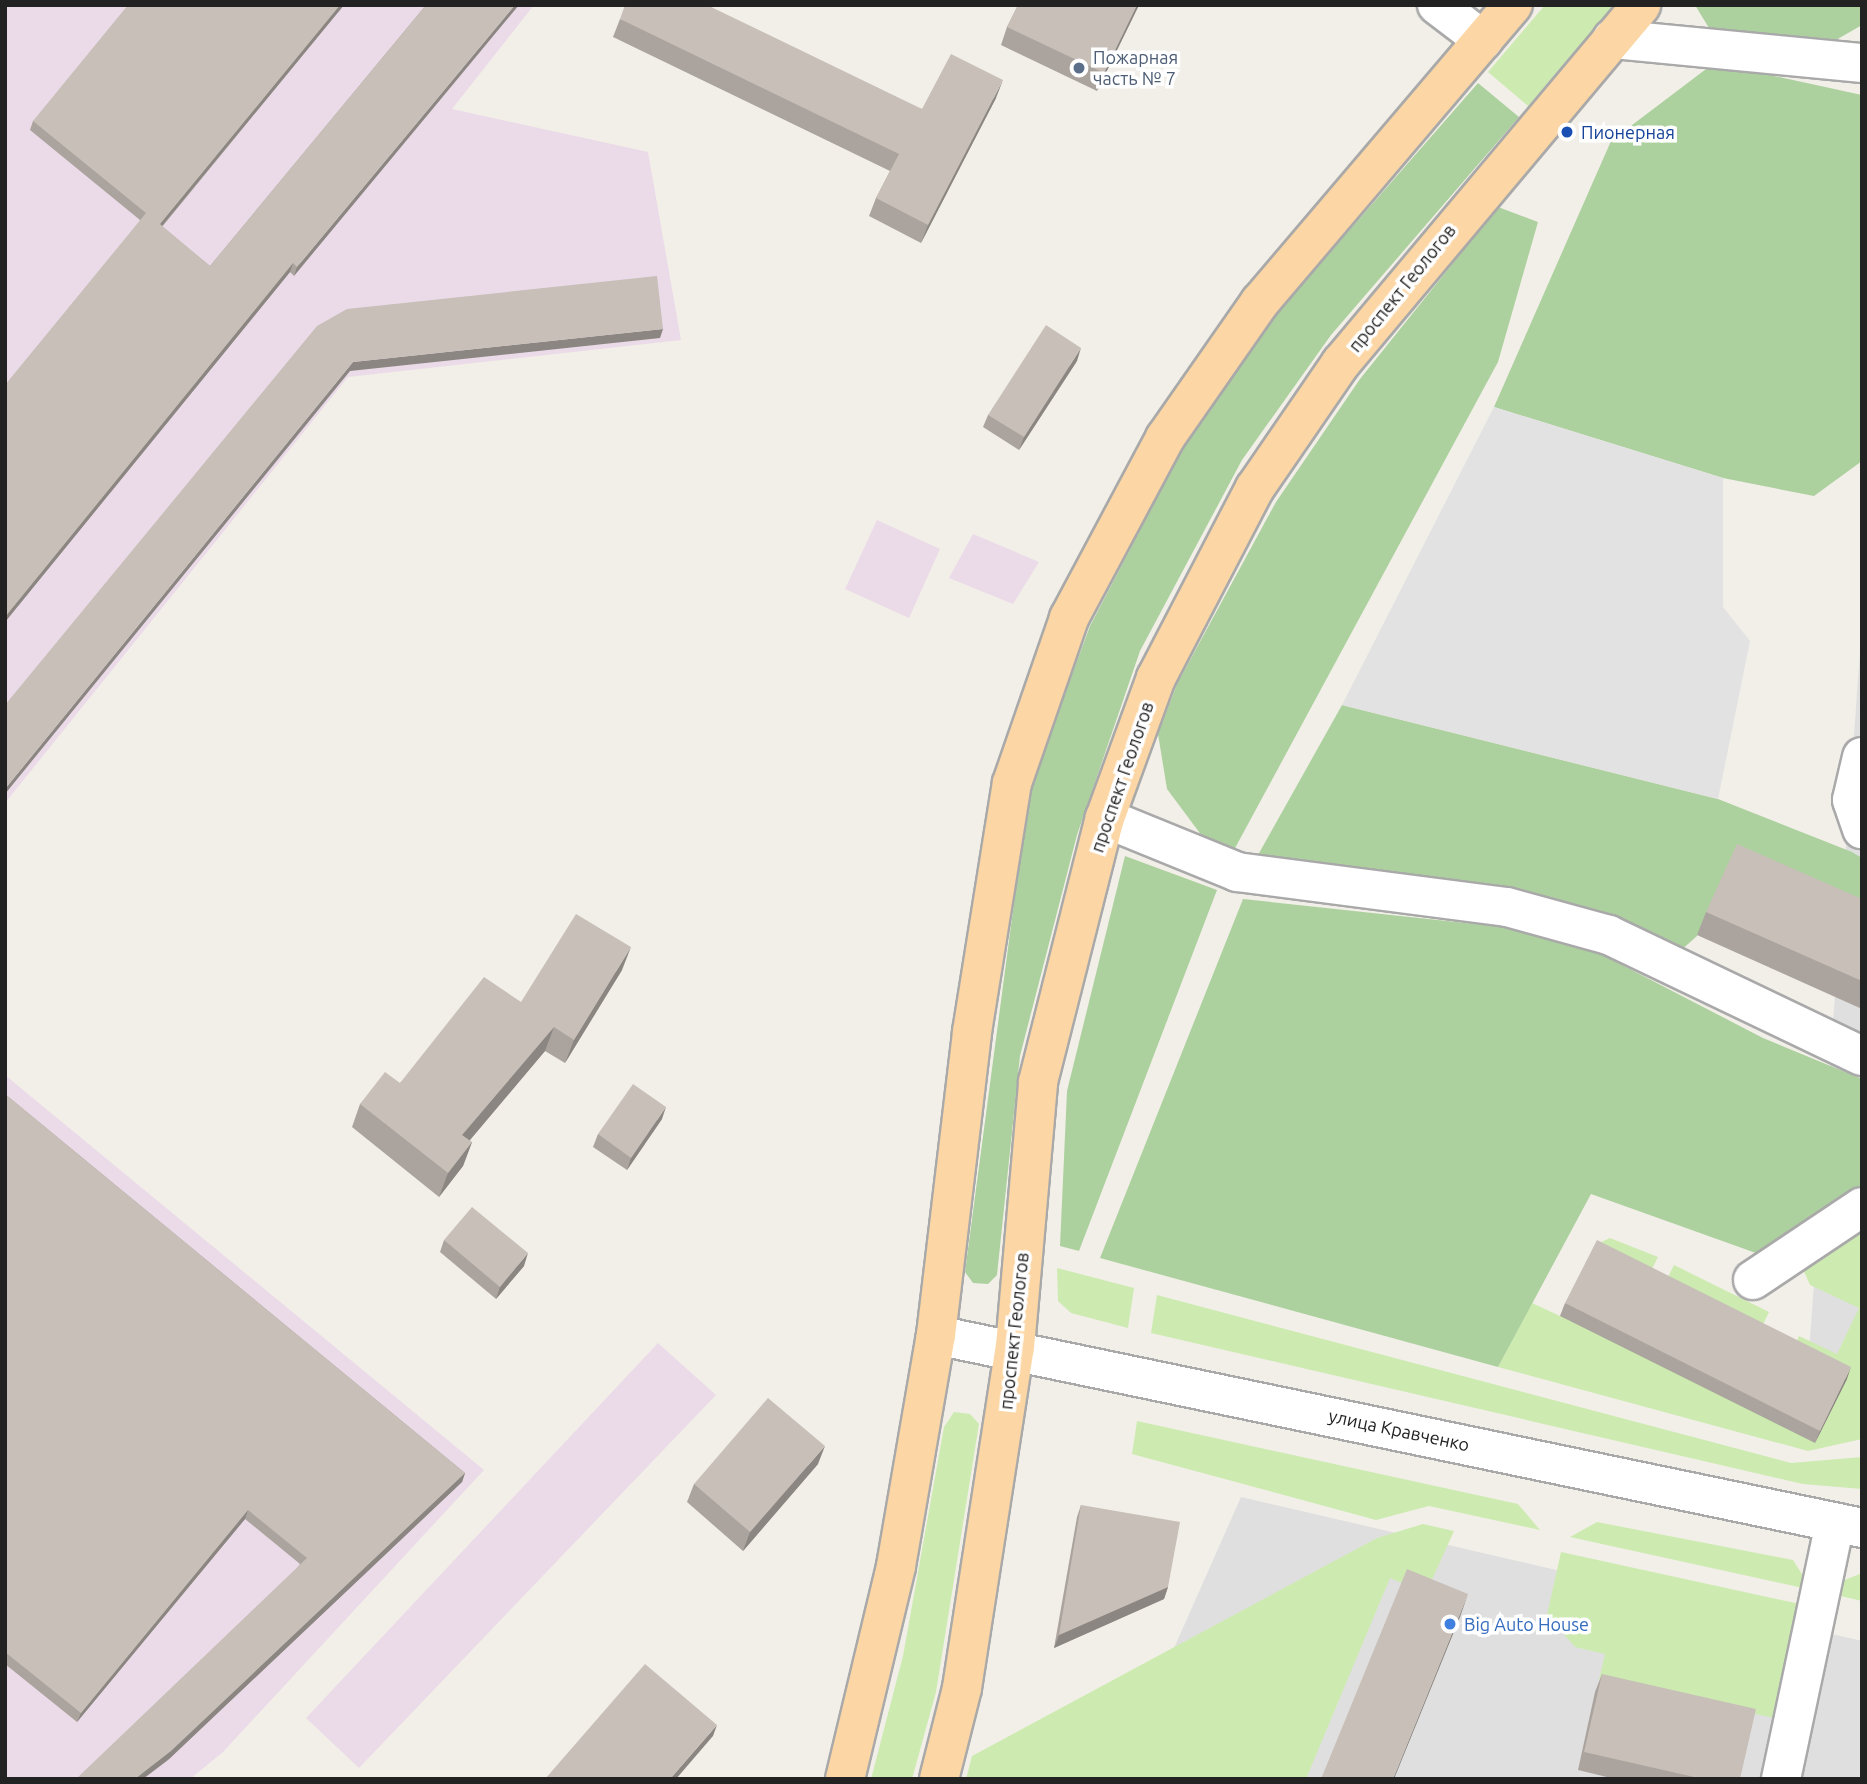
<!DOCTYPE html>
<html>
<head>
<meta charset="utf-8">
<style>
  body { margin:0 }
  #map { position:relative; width:1867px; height:1784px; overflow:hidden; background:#f2efe9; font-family:Ubuntu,sans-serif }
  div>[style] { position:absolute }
  .residential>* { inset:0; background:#e0dfdf }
  .industrial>* { inset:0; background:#ebdbe8 }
  .grass>* { inset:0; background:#cdebb0 }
  .forest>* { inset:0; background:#add19e }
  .parking>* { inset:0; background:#e2e2e2 }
  .roads { filter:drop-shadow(2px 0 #a9a9a9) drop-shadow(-2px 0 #a9a9a9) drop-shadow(0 2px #a9a9a9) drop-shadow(0 -2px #a9a9a9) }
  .minor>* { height:38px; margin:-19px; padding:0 19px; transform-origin:19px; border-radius:19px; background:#fff }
  .major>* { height:38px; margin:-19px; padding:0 19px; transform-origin:19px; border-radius:19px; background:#fcd6a4 }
  .wall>* { inset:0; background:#aba49e }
  .shaded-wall>* { inset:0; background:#8b8681 }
  .building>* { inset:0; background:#c7bfb8 }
  .dots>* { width:19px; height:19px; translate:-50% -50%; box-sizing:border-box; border:4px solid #fff; border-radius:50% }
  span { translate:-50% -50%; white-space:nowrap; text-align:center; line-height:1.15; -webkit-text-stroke:7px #fff; paint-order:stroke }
  .service-label { font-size:18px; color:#4e5e75 }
  .left { translate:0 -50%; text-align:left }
  .transit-label { font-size:18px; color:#164399 }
  .street-label { font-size:18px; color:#222 }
  .shop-label { font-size:18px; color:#366cbe }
  .frame { position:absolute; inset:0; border:7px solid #222; pointer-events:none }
</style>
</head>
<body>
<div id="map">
  <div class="residential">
    <i style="clip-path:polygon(1862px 625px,1862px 1422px,1805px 1407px)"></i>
    <i style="clip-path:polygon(1241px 1497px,1862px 1641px,1862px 1779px,1116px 1779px)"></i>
  </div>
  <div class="industrial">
    <i style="clip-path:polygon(5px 5px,534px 5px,452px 109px,648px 152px,681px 340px,348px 377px,5px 803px)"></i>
    <i style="clip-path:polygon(877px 520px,940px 549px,909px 618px,845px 589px)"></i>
    <i style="clip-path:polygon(973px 534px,1039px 562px,1013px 604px,949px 578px)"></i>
    <i style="clip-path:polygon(5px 1075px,484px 1470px,223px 1752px,190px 1779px,5px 1779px)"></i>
    <i style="clip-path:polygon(658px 1343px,716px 1395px,359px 1768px,306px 1718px)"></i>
  </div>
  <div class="grass">
    <i style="clip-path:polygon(1545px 5px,1614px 5px,1528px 106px,1488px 72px)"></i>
    <i style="clip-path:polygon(1862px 1223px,1862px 1439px,1808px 1451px,1498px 1367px,1532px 1303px,1560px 1316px,1792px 1352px,1799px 1336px,1837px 1354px,1859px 1308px,1810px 1285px,1803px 1269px)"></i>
    <i style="clip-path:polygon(1610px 1238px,1658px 1257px,1647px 1279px,1597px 1244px)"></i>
    <i style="clip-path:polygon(1674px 1265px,1769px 1312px,1758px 1335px,1663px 1287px)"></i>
    <i style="clip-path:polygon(1057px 1268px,1134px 1288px,1128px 1328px,1071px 1313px,1058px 1301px)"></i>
    <i style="clip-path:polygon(1157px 1295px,1791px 1463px,1862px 1457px,1862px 1489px,1803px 1484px,1151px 1333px)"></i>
    <i style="clip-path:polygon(954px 1412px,970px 1414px,979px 1424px,936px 1692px,912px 1779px,871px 1779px,903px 1656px,944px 1427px)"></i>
    <i style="clip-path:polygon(1137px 1421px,1518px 1504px,1540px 1530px,1429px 1506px,1376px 1520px,1132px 1454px)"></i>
    <i style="clip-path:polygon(1597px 1522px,1793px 1560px,1812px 1590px,1570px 1537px)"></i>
    <i style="clip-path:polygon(1423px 1524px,1454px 1531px,1426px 1593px,1390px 1578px,1306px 1779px,966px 1779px,972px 1756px,1377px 1538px)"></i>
    <i style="clip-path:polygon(1561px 1552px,1809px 1606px,1783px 1720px,1599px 1680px,1605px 1654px,1575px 1647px,1547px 1615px)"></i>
    <i style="clip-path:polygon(1862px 1573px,1862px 1601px,1836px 1595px,1840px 1582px)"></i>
  </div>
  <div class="forest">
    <i style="clip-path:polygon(1695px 5px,1862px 5px,1862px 25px,1836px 40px,1712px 33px)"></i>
    <i style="clip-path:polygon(1714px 63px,1862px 95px,1862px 461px,1814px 496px,1723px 478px,1494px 407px,1611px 141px)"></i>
    <i style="clip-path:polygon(1478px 83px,1519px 117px,1331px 335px,1242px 460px,1140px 651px,1077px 835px,1020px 1056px,997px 1275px,988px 1284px,973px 1283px,965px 1272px,1029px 790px,1090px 626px,1184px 446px,1277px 313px)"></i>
    <i style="clip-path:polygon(1498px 207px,1538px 222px,1498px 362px,1234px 850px,1202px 836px,1167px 789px,1158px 734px,1177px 684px,1276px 502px,1360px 379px)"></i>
    <i style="clip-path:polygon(1342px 705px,1718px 799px,1852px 852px,1862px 858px,1862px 927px,1728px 867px,1697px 936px,1679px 952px,1618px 922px,1498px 885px,1258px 855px)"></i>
    <i style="clip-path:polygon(1125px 856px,1217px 890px,1079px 1251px,1060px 1246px,1067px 1091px)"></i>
    <i style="clip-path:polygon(1243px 899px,1503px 927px,1597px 952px,1763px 1038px,1862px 1079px,1862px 1198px,1767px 1257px,1591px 1194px,1498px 1367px,1100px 1258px)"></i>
  </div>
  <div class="parking">
    <i style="clip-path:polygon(1494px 407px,1723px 478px,1723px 607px,1750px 641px,1718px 799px,1342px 705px)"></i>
  </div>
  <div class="roads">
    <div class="minor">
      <i style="left:1437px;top:5px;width:58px;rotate:37.3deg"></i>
      <i style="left:1612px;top:39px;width:251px;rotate:5.5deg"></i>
      <i style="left:1862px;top:757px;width:44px;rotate:103.1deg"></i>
      <i style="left:1852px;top:800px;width:31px;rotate:71deg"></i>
      <i style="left:1105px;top:818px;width:143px;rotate:22.2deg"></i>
      <i style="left:1237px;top:872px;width:272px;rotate:7.4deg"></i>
      <i style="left:1507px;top:907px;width:106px;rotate:15.4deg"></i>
      <i style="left:1609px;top:935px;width:280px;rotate:25.6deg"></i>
      <i style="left:1753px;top:1280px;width:131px;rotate:-33.8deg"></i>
      <i style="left:936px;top:1335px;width:946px;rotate:11.77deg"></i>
      <i style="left:1781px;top:1779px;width:262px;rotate:-78.1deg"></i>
    </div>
    <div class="major">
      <i style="left:845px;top:1779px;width:219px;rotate:-76.5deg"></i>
      <i style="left:896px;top:1566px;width:234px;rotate:-80.2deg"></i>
      <i style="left:936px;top:1335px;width:305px;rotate:-83.2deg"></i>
      <i style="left:972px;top:1032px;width:252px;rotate:-80.9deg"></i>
      <i style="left:1012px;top:783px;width:175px;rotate:-70.9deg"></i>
      <i style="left:1069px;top:618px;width:204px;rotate:-61.9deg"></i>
      <i style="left:1165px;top:438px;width:166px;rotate:-55.1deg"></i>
      <i style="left:1260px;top:302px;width:390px;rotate:-49.6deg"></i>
      <i style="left:939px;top:1779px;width:94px;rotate:-75.8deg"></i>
      <i style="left:962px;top:1688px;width:345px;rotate:-81.2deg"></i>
      <i style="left:1015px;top:1347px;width:266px;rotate:-85deg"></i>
      <i style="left:1038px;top:1082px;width:272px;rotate:-75.8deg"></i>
      <i style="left:1105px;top:818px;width:149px;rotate:-70deg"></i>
      <i style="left:1156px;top:678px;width:214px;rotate:-62.5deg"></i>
      <i style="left:1255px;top:488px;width:152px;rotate:-55.5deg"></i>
      <i style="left:1341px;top:363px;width:467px;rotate:-50deg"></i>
    </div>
  </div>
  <div class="wall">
    <i style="clip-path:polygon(344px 5px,162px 227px,210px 266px,426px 5px,294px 276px,290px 272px,5px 622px,140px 220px,30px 130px,33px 121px)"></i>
    <i style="clip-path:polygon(1018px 5px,1139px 5px,1097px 91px,1001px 45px,1007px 27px)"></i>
    <i style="clip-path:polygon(620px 19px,922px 109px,996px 98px,921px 243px,869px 216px,876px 198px,890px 171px,613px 37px)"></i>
    <i style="clip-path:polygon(1077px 361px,1019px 450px,983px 427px,988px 415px)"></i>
    <i style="clip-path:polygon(1862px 899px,1862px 1009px,1697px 935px,1706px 912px)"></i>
    <i style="clip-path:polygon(622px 970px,565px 1063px,545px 1051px,469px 1141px,472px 1142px,463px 1166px,439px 1197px,352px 1127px,360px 1104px,400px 1083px,521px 1002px)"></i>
    <i style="clip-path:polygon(5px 1094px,465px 1473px,462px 1482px,168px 1760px,300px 1564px,245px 1519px,77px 1722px,5px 1664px)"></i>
    <i style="clip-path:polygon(662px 1119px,627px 1170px,593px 1147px,598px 1134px)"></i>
    <i style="clip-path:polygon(444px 1240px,524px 1266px,496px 1299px,440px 1252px)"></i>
    <i style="clip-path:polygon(1565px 1303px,1847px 1379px,1815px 1443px,1560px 1316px)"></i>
    <i style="clip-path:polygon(818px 1464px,743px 1551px,687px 1502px,694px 1484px)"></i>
    <i style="clip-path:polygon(1081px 1505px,1168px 1587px,1164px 1599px,1054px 1648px,1077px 1517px)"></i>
    <i style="clip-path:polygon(1602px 1674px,1740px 1779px,1615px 1779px,1578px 1770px,1595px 1692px)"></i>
  </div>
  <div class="shaded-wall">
    <i style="clip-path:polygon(340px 5px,344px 5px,156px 233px,160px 224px)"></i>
    <i style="clip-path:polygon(515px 5px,519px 5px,294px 276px,297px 267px)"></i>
    <i style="clip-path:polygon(1137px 5px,1139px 5px,1097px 91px,1104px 73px)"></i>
    <i style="clip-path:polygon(1003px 80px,996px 98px,921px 243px,928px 225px)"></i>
    <i style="clip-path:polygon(293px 263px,290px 272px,5px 622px,5px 617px)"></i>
    <i style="clip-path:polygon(663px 329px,660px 338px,350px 371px,5px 794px,5px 789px,353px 362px)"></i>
    <i style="clip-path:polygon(1081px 348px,1077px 361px,1019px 450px,1024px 437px)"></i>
    <i style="clip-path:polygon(631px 947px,622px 970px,565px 1063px,574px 1040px)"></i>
    <i style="clip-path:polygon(554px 1027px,545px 1051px,454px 1159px,462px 1135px)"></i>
    <i style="clip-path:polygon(666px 1107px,662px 1119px,627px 1170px,631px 1158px)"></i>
    <i style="clip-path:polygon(472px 1142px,463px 1166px,439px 1197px,448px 1173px)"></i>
    <i style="clip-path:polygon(528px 1253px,524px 1266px,496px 1299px,500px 1287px)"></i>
    <i style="clip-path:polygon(1851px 1367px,1847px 1379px,1815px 1443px,1820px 1431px)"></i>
    <i style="clip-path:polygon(825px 1446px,818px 1464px,743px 1551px,750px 1532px)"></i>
    <i style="clip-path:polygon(465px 1473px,462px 1482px,168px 1760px,143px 1779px,135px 1779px)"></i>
    <i style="clip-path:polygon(248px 1510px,245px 1519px,77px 1722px,81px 1713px)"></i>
    <i style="clip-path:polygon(1168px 1587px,1164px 1599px,1054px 1648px,1059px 1635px)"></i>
    <i style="clip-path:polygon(1468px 1594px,1460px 1617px,1394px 1779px,1393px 1779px)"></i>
    <i style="clip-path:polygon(717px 1725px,713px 1736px,676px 1779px,670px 1779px)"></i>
  </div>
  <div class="building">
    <i style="clip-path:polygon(128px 5px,340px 5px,160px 224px,210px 266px,426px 5px,515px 5px,297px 267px,293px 263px,5px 617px,5px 385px,146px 213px,33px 121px)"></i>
    <i style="clip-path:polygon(625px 5px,707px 5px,922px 109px,951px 54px,1003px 80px,928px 225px,876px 198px,899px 154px,620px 19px)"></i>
    <i style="clip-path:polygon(1018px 5px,1137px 5px,1104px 73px,1007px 27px)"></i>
    <i style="clip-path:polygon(657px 276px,663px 329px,353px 362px,5px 789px,5px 705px,317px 326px,347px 309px)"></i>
    <i style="clip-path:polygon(1046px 325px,1081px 348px,1024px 437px,988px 415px)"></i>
    <i style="clip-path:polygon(1737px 844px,1862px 899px,1862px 981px,1706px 912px)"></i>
    <i style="clip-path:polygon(576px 914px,631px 947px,574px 1040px,554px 1027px,462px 1135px,472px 1142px,448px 1173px,360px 1104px,385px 1072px,400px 1083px,484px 977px,521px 1002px)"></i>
    <i style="clip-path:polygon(633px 1084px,666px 1107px,631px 1158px,598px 1134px)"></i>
    <i style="clip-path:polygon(5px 1094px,465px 1473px,171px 1751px,135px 1779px,76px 1779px,307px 1558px,248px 1510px,81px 1713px,5px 1652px)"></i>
    <i style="clip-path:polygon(472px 1207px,528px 1253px,500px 1287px,444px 1240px)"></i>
    <i style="clip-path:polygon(1597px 1240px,1851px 1367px,1820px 1431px,1565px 1303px)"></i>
    <i style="clip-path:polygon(768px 1398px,825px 1446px,750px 1532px,694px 1484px)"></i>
    <i style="clip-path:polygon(1081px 1505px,1180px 1522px,1168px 1587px,1059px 1635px)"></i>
    <i style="clip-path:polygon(1407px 1569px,1468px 1594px,1393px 1779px,1321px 1779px)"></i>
    <i style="clip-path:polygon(645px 1664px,717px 1725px,670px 1779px,545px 1779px)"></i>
    <i style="clip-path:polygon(1602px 1674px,1756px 1709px,1740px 1779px,1703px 1779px,1584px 1752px)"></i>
  </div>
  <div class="dots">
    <i style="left:1079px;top:68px;background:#5c6f8a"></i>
    <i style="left:1567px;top:132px;background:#1a4fb4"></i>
    <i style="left:1450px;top:1624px;background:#3f7fe0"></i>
  </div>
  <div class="service-label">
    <span class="left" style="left:1093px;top:68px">Пожарная<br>часть № 7</span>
  </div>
  <div class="transit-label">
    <span class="left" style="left:1581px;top:132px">Пионерная</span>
  </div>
  <div class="street-label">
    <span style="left:1402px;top:288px;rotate:-51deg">проспект Геологов</span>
    <span style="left:1122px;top:777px;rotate:-71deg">проспект Геологов</span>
    <span style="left:1014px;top:1331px;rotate:-84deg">проспект Геологов</span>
    <span style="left:1399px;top:1430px;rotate:12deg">улица Кравченко</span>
  </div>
  <div class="shop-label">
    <span class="left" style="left:1464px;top:1624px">Big Auto House</span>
  </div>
  <div class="frame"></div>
</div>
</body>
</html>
